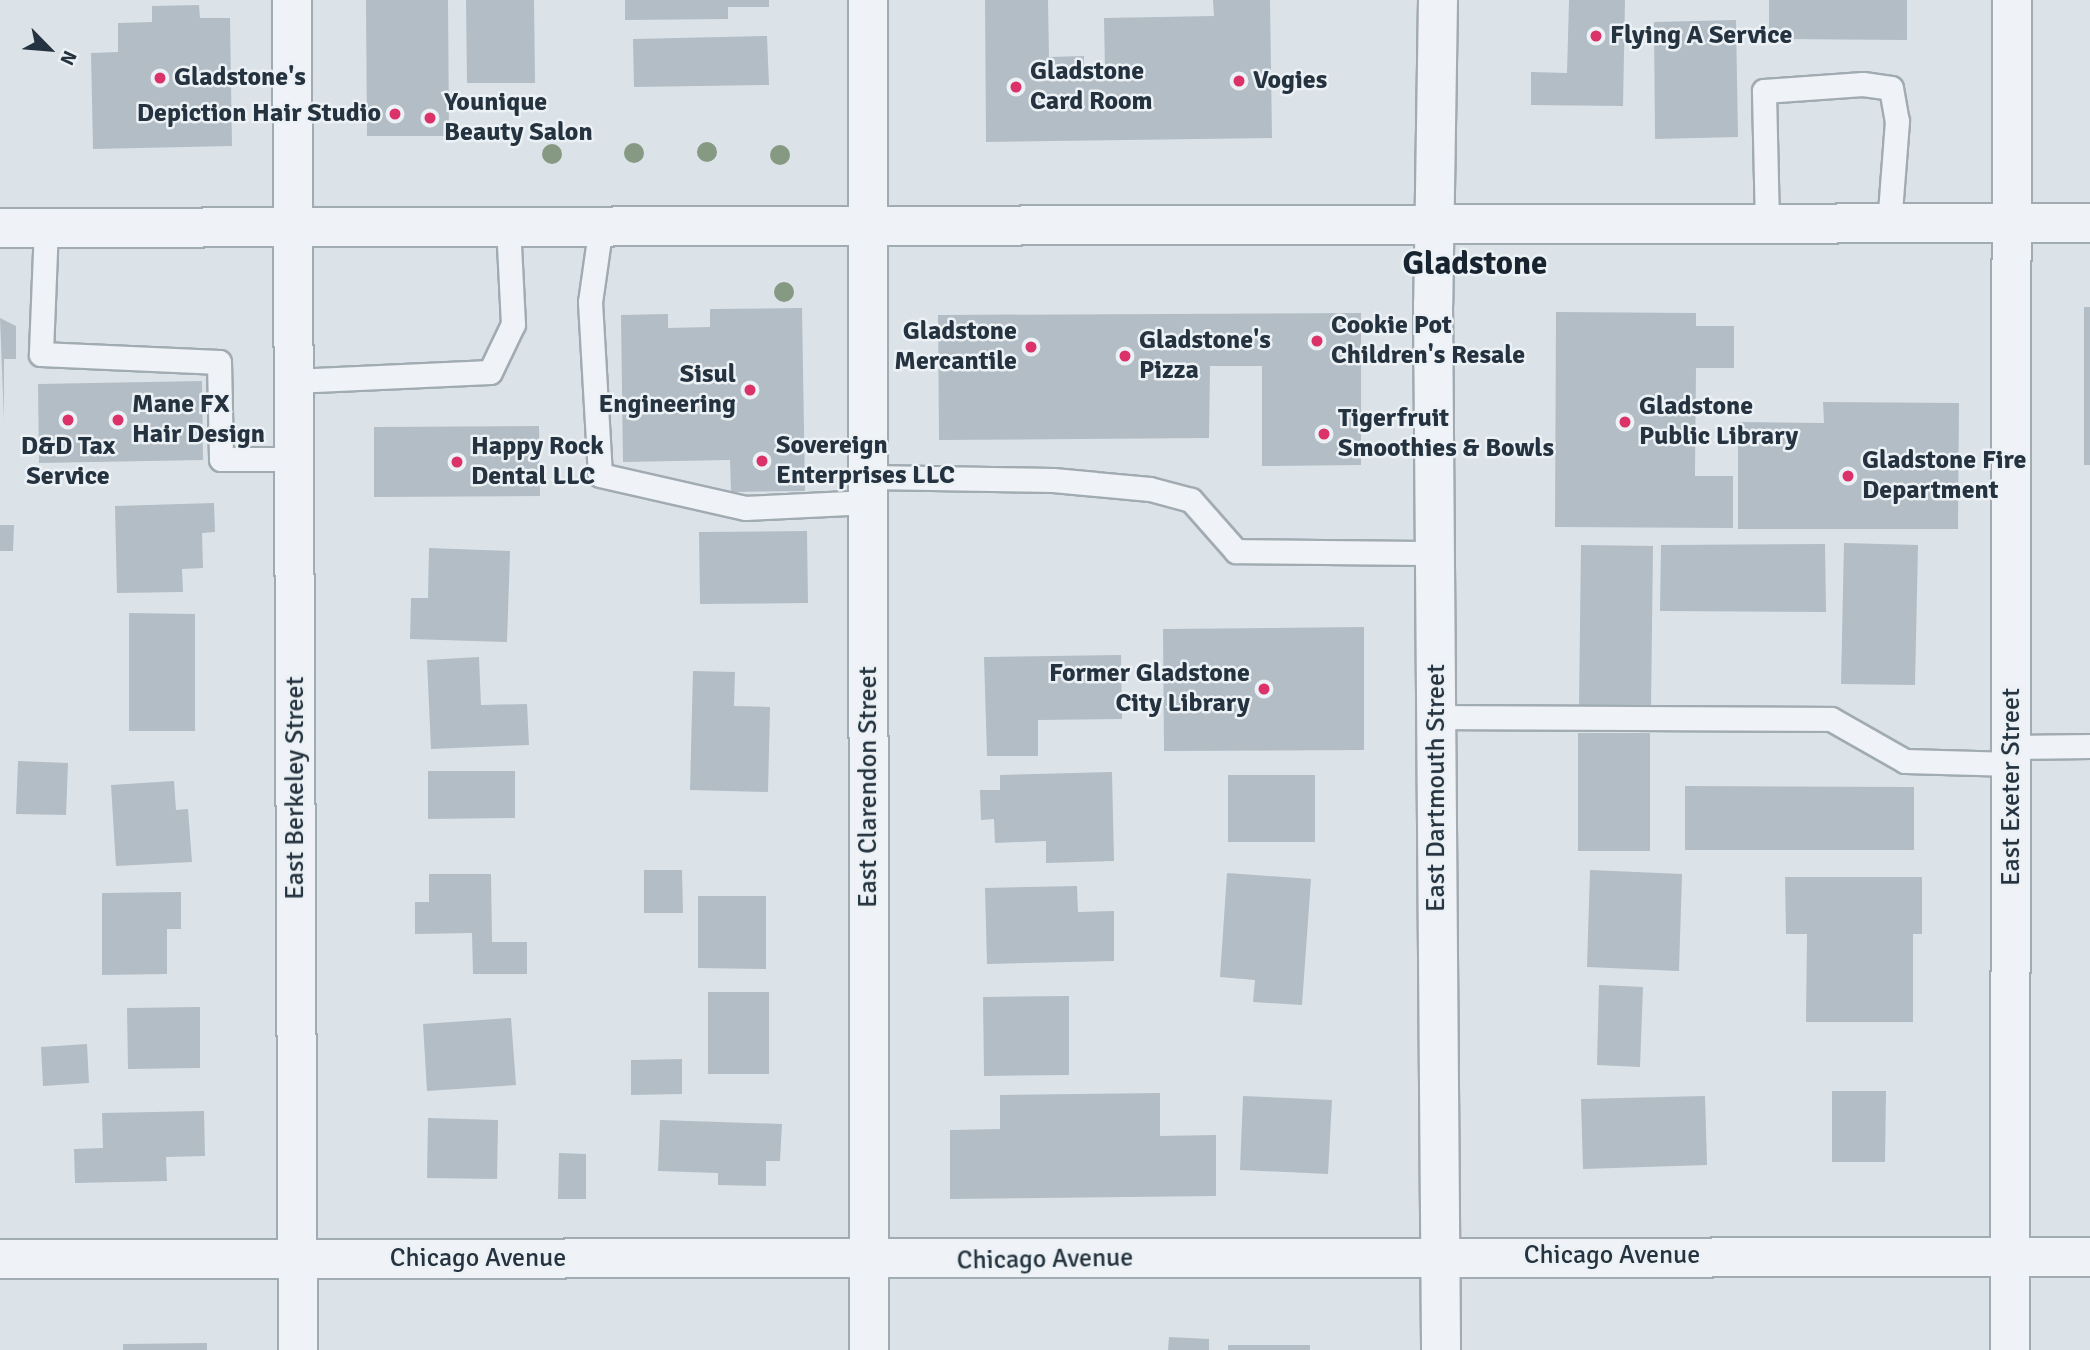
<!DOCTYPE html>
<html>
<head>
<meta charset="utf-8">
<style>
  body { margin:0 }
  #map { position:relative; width:2090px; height:1350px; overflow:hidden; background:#dce3e8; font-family:Signika,sans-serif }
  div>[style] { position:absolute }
  .building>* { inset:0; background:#b2bdc5 }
  .roads { filter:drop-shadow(2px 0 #a1abb2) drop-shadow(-2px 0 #a1abb2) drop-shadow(0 2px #a1abb2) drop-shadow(0 -2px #a1abb2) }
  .service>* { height:23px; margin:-11.5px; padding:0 11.5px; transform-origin:11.5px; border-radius:11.5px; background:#eff2f6 }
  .minor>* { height:38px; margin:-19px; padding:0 19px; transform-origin:19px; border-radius:19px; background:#eff2f6 }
  .tertiary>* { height:38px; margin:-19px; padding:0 19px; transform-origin:19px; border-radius:19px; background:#eff2f6 }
  .trees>* { width:20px; height:20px; margin:-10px; border-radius:50%; background:#869983 }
  .dots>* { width:19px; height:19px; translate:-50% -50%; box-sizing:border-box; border:4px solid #ebf1f5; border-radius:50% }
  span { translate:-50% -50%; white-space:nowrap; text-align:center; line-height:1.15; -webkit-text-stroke:5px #ebf1f5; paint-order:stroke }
  .poi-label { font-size:26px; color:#24333f; font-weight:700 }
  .left { translate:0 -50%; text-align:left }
  .right { translate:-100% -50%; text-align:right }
  .street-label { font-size:26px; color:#24333f }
  .district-label { font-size:33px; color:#172430; font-weight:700 }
  .north { position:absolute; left:14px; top:14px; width:70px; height:70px; -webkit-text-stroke:5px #ebf1f5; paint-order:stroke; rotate:115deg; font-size:19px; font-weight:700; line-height:28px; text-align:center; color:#24333f }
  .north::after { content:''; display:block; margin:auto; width:24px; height:32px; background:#24333f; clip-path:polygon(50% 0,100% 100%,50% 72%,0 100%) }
</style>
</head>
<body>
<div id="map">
  <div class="building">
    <i style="clip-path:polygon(366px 0,448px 0,449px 136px,367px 136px)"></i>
    <i style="clip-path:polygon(466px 0,534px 0,535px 83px,467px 83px)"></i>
    <i style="clip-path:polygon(625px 0,769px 0,769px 7px,728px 7px,728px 19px,625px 20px)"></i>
    <i style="clip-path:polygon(985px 0,1048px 0,1049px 57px,1084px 56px,1084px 73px,1105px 73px,1104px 18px,1214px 16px,1213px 0,1270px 0,1272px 138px,986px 142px)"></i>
    <i style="clip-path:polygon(1569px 0,1625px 0,1623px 106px,1531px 105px,1531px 72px,1567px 73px)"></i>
    <i style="clip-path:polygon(1769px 0,1907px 0,1907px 40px,1769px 39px)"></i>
    <i style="clip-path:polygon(199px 5px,200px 18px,230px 18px,232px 146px,93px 149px,91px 53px,118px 52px,118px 23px,152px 22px,152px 6px)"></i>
    <i style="clip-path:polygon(1736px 20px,1738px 137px,1655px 139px,1654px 22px)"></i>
    <i style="clip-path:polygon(767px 36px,769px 85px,634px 87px,633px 39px)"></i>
    <i style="clip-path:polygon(2084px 307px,2090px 307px,2090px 465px,2084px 465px)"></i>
    <i style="clip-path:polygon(802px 308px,805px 491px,731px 492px,730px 460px,623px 462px,621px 315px,668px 314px,668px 328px,710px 327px,710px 309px)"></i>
    <i style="clip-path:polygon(1556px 312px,1696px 313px,1696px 326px,1734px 326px,1734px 368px,1696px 368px,1695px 476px,1733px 476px,1733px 528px,1555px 527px)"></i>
    <i style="clip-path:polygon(1361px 313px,1361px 465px,1262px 466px,1262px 366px,1210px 366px,1209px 438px,939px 440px,938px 315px)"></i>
    <i style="clip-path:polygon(0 318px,16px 326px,16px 359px,4px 359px,4px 421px)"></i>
    <i style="clip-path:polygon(202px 381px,203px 460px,39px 463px,38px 384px)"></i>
    <i style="clip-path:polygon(1823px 402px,1959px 403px,1958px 529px,1738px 529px,1738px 422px,1824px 423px)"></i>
    <i style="clip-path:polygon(539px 426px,540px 496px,374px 497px,374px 427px)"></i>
    <i style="clip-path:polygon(214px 503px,215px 532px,202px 533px,203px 568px,182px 569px,183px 592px,117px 593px,115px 506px)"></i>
    <i style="clip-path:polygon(0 525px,14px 525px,13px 551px,0 551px)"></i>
    <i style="clip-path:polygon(807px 531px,808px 603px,700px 604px,699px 532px)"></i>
    <i style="clip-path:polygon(1844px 543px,1918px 545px,1915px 685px,1841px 684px)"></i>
    <i style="clip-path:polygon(1825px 544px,1826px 612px,1660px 611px,1661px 545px)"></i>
    <i style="clip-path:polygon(1581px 545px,1653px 546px,1651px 707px,1579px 706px)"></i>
    <i style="clip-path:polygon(429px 548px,510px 551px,507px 642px,410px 639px,411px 598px,428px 598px)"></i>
    <i style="clip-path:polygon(129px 613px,195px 614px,195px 731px,129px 731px)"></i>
    <i style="clip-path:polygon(1364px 627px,1364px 750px,1164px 751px,1163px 629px)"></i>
    <i style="clip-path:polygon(1121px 655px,1122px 719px,1038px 720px,1038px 756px,987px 756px,984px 657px)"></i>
    <i style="clip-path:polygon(479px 657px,481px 705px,527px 704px,529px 745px,431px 749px,427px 660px)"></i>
    <i style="clip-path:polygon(693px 671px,735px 672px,734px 706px,770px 707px,768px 792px,690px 790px)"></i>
    <i style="clip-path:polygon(1578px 733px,1650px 733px,1650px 851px,1578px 851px)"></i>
    <i style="clip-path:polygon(18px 761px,68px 763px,66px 815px,16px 814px)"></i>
    <i style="clip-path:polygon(428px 771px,515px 771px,515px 818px,428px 819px)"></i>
    <i style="clip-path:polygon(1112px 772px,1114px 861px,1046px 863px,1046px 841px,995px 843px,994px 819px,981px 820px,980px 790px,1000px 790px,1000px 775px)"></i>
    <i style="clip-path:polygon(1228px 775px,1315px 775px,1315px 842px,1228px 842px)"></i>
    <i style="clip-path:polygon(174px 781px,176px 810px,188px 809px,192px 862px,116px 866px,111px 785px)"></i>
    <i style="clip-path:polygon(1685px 786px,1914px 787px,1914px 850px,1685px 850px)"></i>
    <i style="clip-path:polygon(644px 870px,682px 870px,683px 913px,644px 913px)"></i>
    <i style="clip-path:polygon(1590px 870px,1682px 874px,1679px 971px,1587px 967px)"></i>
    <i style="clip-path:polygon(1227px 873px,1311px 879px,1302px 1005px,1253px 1002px,1255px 980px,1220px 977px)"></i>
    <i style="clip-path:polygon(429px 874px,491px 874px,492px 942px,527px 942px,527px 974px,473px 974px,472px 933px,415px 934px,415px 902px,429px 902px)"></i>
    <i style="clip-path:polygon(1785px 877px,1922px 877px,1922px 934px,1913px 934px,1913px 1022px,1806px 1022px,1807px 934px,1786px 934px)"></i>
    <i style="clip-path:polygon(1077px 886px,1078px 912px,1114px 911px,1114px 961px,987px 964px,985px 888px)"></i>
    <i style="clip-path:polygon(181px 892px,181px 929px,167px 929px,167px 974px,102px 975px,102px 893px)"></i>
    <i style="clip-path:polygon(698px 896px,766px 896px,766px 969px,698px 968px)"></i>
    <i style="clip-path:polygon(1599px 985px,1643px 987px,1640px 1067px,1597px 1065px)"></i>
    <i style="clip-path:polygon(708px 992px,769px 992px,769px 1074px,708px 1074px)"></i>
    <i style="clip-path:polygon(1069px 996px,1069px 1075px,984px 1076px,983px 997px)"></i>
    <i style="clip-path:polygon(200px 1007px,200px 1068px,128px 1069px,127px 1008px)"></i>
    <i style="clip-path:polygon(511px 1018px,516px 1085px,427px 1091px,423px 1024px)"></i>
    <i style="clip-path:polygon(87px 1044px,89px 1083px,43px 1086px,41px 1047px)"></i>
    <i style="clip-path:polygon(682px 1059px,682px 1094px,631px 1095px,631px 1060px)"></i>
    <i style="clip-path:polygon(1832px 1091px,1886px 1091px,1885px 1162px,1832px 1162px)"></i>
    <i style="clip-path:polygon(1160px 1093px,1160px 1136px,1216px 1135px,1216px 1196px,950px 1199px,950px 1130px,1000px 1129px,1000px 1095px)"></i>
    <i style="clip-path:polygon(1243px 1096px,1332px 1100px,1328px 1174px,1240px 1170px)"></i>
    <i style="clip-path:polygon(1705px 1096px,1707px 1165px,1583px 1169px,1581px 1099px)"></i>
    <i style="clip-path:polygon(204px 1111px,205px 1156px,166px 1157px,167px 1181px,75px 1183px,74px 1149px,103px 1148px,102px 1113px)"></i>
    <i style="clip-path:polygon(428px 1118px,498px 1120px,497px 1179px,427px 1178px)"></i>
    <i style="clip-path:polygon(660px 1120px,782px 1124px,780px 1161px,766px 1161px,766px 1186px,718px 1185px,718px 1173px,658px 1171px)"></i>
    <i style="clip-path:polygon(559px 1153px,586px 1154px,586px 1199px,558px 1199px)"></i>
    <i style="clip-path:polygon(1169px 1337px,1209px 1339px,1209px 1350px,1168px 1350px)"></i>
    <i style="clip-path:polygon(207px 1343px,207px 1350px,123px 1350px,123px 1344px)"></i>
    <i style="clip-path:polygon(1228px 1345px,1310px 1345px,1310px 1350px,1228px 1350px)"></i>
  </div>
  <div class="roads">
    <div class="service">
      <i style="left:601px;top:225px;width:78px;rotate:98.1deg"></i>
      <i style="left:590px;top:302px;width:173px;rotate:86.7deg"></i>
      <i style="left:600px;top:475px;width:149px;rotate:12.8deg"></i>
      <i style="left:745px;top:508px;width:124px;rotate:-2.8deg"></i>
      <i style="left:1767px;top:225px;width:134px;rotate:-91.3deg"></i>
      <i style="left:1764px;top:91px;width:99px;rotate:-4deg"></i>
      <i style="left:1863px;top:84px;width:28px;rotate:8deg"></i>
      <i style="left:1891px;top:88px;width:34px;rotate:80deg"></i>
      <i style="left:1897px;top:121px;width:104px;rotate:94.4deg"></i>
      <i style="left:46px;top:227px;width:127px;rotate:92.3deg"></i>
      <i style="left:41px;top:354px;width:178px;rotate:2.6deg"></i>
      <i style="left:219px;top:362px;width:97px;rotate:88.8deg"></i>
      <i style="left:221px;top:459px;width:72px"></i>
      <i style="left:293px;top:381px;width:197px;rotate:-2.6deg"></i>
      <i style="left:490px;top:372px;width:53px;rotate:-64.4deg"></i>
      <i style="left:513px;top:324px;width:98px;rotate:-92.9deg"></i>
      <i style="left:869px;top:477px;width:184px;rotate:0.9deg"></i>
      <i style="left:1053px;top:480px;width:97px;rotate:5.3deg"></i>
      <i style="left:1150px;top:489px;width:42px;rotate:15deg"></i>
      <i style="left:1191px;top:500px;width:68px;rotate:48.6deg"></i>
      <i style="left:1236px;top:551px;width:199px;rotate:0.6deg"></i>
      <i style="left:1437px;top:717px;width:394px;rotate:0.3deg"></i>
      <i style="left:1831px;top:719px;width:85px;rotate:29.6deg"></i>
      <i style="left:1905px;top:761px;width:108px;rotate:1.6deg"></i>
      <i style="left:2012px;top:747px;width:78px;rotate:-0.7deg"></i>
    </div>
    <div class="minor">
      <i style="left:292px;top:0;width:1350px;rotate:89.75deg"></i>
      <i style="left:868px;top:0;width:1350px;rotate:89.96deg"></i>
      <i style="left:0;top:1259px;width:2090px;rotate:-0.05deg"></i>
      <i style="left:2010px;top:1350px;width:1350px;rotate:-89.92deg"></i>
    </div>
    <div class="tertiary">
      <i style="left:1438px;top:0;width:304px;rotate:90.9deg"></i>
      <i style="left:1433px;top:304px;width:1046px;rotate:89.56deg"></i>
      <i style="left:0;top:228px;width:2090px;rotate:-0.14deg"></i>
    </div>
  </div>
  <div class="trees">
    <i style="left:707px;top:152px"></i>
    <i style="left:634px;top:153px"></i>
    <i style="left:552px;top:154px"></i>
    <i style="left:780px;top:155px"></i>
    <i style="left:784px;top:292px"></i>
  </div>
  <div class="dots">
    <i style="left:1596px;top:36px;background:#db326a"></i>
    <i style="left:160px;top:78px;background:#db326a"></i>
    <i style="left:1239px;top:81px;background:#db326a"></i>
    <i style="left:1016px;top:87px;background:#db326a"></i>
    <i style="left:395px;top:114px;background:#db326a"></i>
    <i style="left:430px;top:118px;background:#db326a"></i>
    <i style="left:1317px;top:341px;background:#db326a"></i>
    <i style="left:1031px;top:347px;background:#db326a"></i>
    <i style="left:1125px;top:356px;background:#db326a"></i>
    <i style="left:750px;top:390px;background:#db326a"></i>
    <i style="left:68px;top:420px;background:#db326a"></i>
    <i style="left:118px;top:420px;background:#db326a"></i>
    <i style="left:1625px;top:422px;background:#db326a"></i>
    <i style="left:1324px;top:434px;background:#db326a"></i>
    <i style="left:762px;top:461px;background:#db326a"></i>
    <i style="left:457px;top:462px;background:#db326a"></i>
    <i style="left:1848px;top:476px;background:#db326a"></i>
    <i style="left:1264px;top:689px;background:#db326a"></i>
  </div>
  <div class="poi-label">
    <span class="left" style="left:1610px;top:36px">Flying A Service</span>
    <span class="left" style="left:1030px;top:87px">Gladstone<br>Card Room</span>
    <span class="left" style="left:174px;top:78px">Gladstone's</span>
    <span class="left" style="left:1253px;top:81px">Vogies</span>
    <span class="left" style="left:444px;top:118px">Younique<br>Beauty Salon</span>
    <span class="right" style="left:381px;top:114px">Depiction Hair Studio</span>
    <span class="left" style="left:1331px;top:341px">Cookie Pot<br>Children's Resale</span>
    <span class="right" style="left:1017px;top:347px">Gladstone<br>Mercantile</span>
    <span class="left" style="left:1139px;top:356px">Gladstone's<br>Pizza</span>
    <span class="right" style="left:736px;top:390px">Sisul<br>Engineering</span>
    <span class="left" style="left:132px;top:420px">Mane FX<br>Hair Design</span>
    <span class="left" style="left:1639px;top:422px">Gladstone<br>Public Library</span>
    <span class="left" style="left:1338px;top:434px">Tigerfruit<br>Smoothies &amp; Bowls</span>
    <span class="left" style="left:776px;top:461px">Sovereign<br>Enterprises LLC</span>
    <span style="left:68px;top:462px">D&amp;D Tax<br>Service</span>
    <span class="left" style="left:471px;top:462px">Happy Rock<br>Dental LLC</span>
    <span class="left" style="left:1862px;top:476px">Gladstone Fire<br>Department</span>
    <span class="right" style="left:1250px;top:689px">Former Gladstone<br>City Library</span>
  </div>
  <div class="street-label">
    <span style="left:869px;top:787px;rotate:-90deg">East Clarendon Street</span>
    <span style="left:2012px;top:787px;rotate:-90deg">East Exeter Street</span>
    <span style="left:296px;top:788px;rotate:-90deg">East Berkeley Street</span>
    <span style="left:1437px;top:788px;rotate:-90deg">East Dartmouth Street</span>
    <span style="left:1612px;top:1256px">Chicago Avenue</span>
    <span style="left:478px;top:1259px">Chicago Avenue</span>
    <span style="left:1045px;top:1260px;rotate:-1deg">Chicago Avenue</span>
  </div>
  <div class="district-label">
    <span style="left:1475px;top:264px">Gladstone</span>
  </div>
  <div class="north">N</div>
</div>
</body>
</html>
